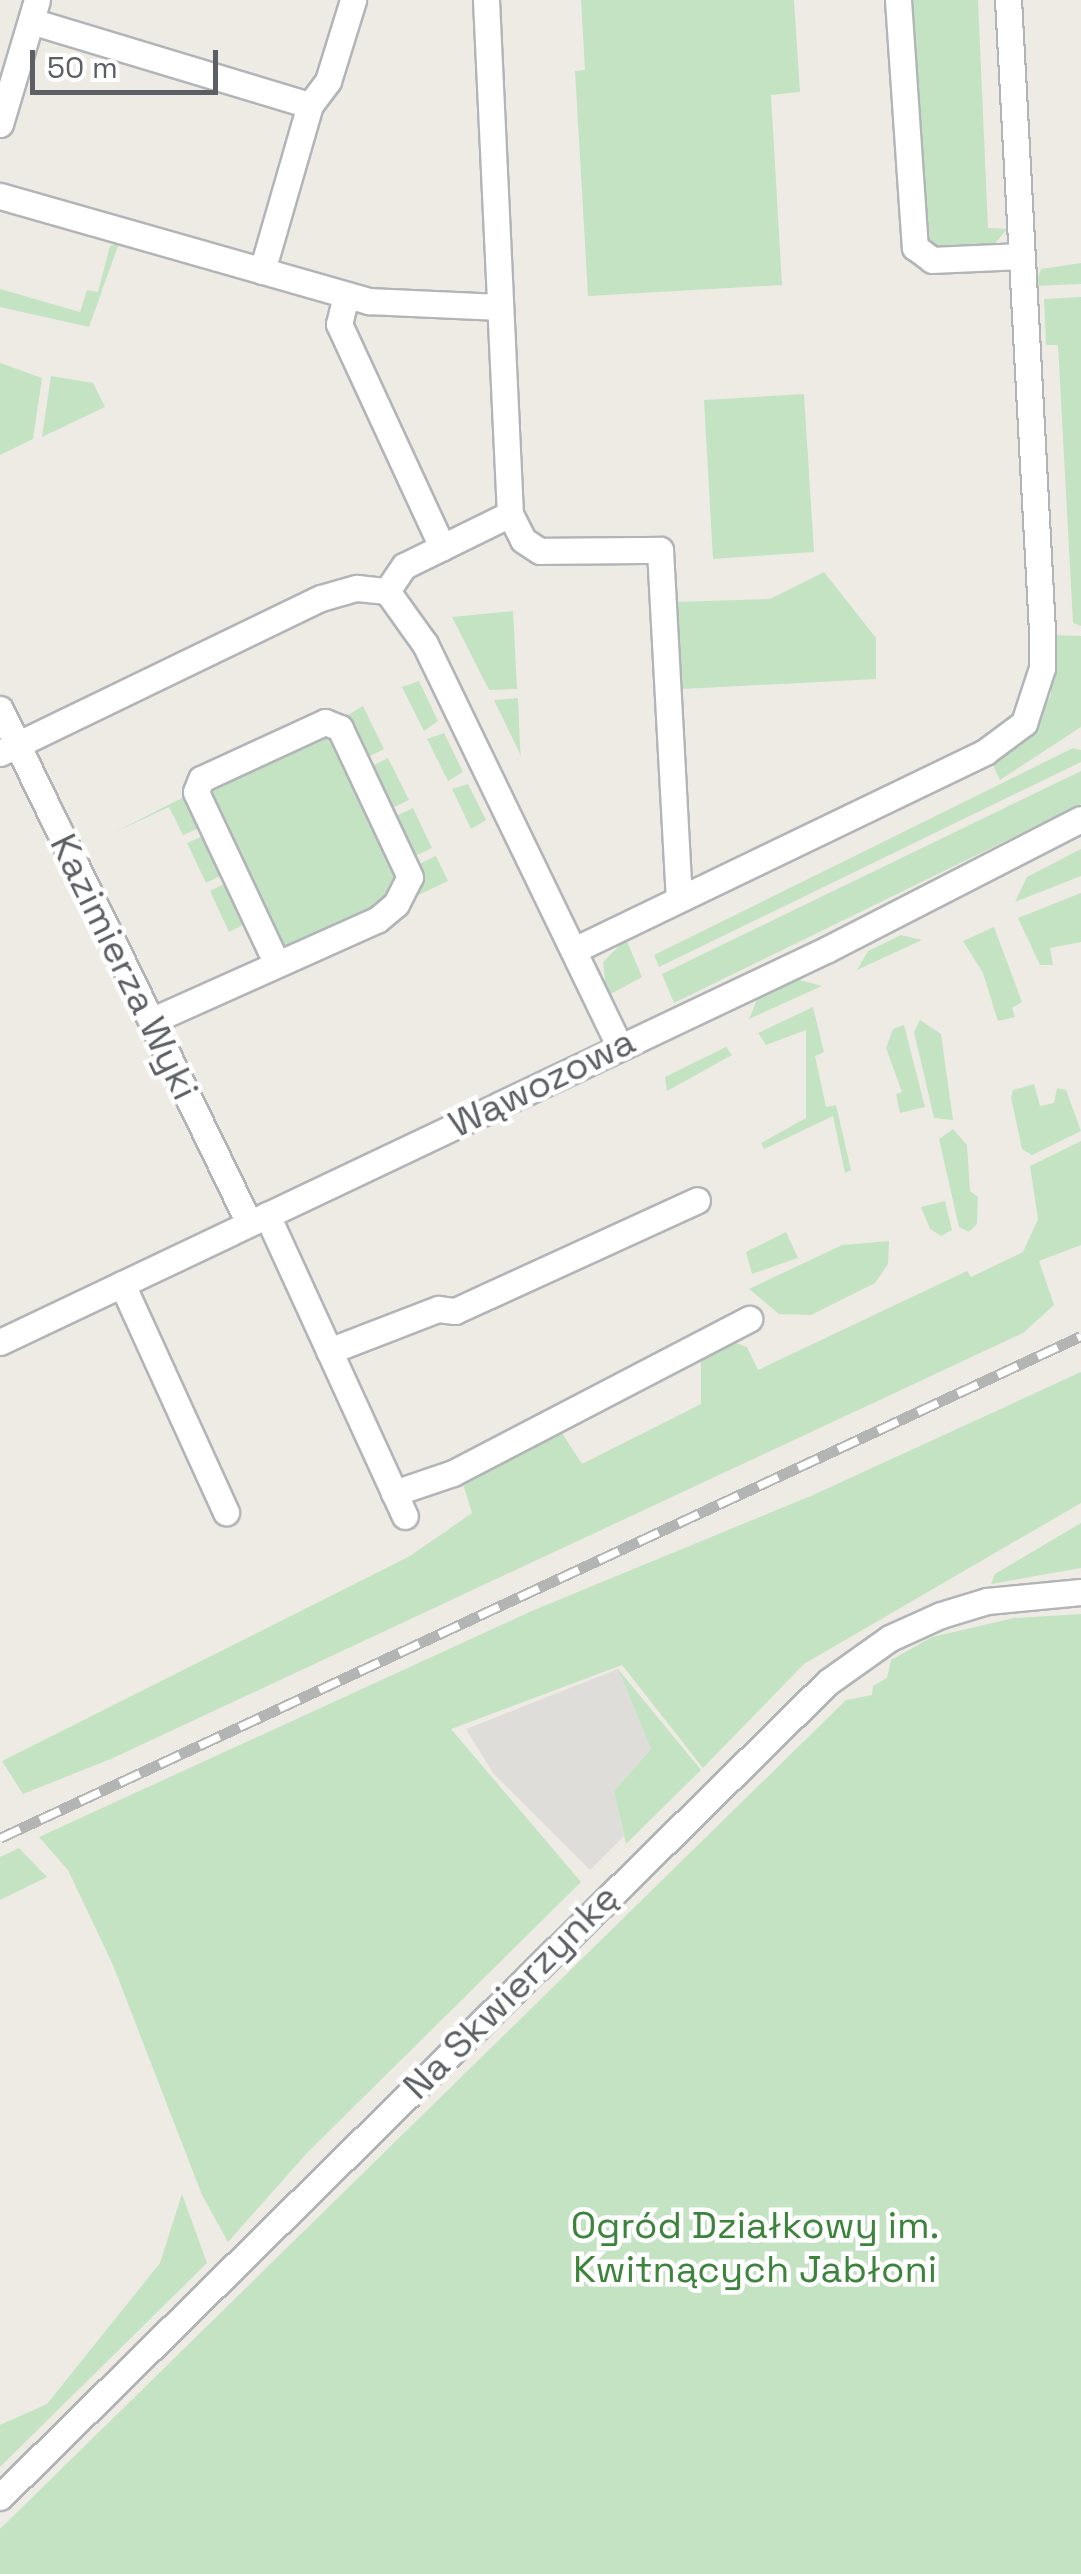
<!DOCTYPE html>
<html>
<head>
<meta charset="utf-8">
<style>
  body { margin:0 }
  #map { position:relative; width:1081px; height:2574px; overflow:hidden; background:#eeebe4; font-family:"Space Grotesk",sans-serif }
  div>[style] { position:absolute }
  .industrial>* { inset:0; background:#dfddd9 }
  .green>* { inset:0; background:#c4e3c3 }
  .roads { filter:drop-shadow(2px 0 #b2b5b8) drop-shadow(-2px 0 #b2b5b8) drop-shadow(0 2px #b2b5b8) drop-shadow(0 -2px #b2b5b8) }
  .street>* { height:25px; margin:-12.5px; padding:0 12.5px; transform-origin:12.5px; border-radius:12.5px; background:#fff }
  .rail>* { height:11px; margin-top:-5.5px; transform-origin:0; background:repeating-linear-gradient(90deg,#fff 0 22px,#b3b4b4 0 44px); box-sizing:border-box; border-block:2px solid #b3b4b4 }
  span { translate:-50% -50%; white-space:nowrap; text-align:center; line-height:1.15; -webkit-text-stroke:9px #fff; paint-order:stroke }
  .street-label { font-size:38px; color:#5c6064 }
  .park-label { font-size:38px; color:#3c833c }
  .scale { position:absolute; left:30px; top:50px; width:188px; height:45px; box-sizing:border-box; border:5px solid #5c6064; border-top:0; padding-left:12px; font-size:30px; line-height:35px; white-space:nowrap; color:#5c6064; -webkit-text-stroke:8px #fff; paint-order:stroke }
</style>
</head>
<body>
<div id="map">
  <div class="industrial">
    <i style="clip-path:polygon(618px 1669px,651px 1749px,614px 1791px,624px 1836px,590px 1870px,493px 1773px,466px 1729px)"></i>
  </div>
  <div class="green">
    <i style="clip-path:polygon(581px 0,794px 0,800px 92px,771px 95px,782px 285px,588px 296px,575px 71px,585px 70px)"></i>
    <i style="clip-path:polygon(908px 0,978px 0,988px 228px,1007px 229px,992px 247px,956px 251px,932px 245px,924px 233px)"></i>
    <i style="clip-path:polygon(119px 243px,89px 327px,0 307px,0 289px,80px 312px,87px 290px,98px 292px,110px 246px)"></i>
    <i style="clip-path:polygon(1081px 263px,1081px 284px,1035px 286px,1041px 269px)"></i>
    <i style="clip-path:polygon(1081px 297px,1081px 626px,1073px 623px,1058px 345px,1046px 345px,1044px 299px)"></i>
    <i style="clip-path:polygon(0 363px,42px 378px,33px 439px,0 455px)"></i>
    <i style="clip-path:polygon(51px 376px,93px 383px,105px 407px,42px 437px)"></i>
    <i style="clip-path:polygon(804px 394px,814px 552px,713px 559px,704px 400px)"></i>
    <i style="clip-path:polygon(824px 572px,876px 638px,876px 679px,682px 689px,673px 602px,770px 599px)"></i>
    <i style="clip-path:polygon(513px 611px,517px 689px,489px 690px,452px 617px)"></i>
    <i style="clip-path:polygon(1054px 635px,1081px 636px,1081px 727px,1000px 780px,991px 761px,1033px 727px,1051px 695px)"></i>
    <i style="clip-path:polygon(419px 681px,438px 721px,424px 731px,402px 687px)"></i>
    <i style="clip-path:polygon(518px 698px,520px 747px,521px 756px,494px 700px)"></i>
    <i style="clip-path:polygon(363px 706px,384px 749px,366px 758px,343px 718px)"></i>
    <i style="clip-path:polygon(325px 732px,334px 736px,402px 878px,382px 909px,280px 955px,207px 787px)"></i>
    <i style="clip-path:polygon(444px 733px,463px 772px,448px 781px,427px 739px)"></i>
    <i style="clip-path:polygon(1073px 748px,1081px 750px,1081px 762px,659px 967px,654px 955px)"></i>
    <i style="clip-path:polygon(388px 758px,409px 800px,390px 809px,370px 767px)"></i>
    <i style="clip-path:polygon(1081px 771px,1081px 804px,674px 1003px,662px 974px)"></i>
    <i style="clip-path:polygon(468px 784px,486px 820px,471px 829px,452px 789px)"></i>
    <i style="clip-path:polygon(182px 798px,201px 822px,197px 829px,183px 835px,169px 807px,111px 834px)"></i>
    <i style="clip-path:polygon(413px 808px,432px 848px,413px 857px,394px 817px)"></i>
    <i style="clip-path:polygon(205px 835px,224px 874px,206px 883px,187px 843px)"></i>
    <i style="clip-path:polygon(1081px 849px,1081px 876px,1015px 902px,1027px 877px)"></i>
    <i style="clip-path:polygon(436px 856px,448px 881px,408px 900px,417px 865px)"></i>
    <i style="clip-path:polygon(228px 882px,247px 923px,229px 932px,210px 891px)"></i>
    <i style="clip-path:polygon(1081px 893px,1081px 942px,1050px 948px,1053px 965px,1040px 965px,1018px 918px)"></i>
    <i style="clip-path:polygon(994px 927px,1022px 1002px,1012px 1008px,1015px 1017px,998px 1021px,983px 973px,963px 941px)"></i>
    <i style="clip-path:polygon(901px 935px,922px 940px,857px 970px,868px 951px)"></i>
    <i style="clip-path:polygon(626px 939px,642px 977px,607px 996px,603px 962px)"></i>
    <i style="clip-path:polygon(796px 979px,822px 986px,749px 1019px,759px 995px)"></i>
    <i style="clip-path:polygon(813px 1007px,824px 1052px,815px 1056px,826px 1107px,836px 1105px,851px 1170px,845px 1173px,833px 1116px,764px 1149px,761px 1143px,806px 1118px,806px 1030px,766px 1045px,758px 1033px)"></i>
    <i style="clip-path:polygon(920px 1020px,941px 1034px,953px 1120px,934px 1118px,914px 1032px)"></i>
    <i style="clip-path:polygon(904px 1025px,925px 1107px,900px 1113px,896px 1094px,902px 1092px,886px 1048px,893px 1029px)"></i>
    <i style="clip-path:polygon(726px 1047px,732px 1055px,667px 1091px,665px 1077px)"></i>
    <i style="clip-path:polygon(1034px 1084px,1040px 1106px,1054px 1103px,1057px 1088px,1066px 1090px,1081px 1131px,1032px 1155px,1022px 1149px,1011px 1097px,1013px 1090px)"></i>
    <i style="clip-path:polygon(953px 1129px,967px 1145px,970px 1191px,978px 1197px,977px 1224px,969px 1232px,959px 1227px,939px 1139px)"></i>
    <i style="clip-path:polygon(1081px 1141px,1081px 1245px,1039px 1261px,1054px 1305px,1023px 1333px,113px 1758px,23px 1794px,2px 1761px,410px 1556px,472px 1513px,462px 1481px,562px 1433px,582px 1464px,701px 1404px,701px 1356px,730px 1341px,747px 1347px,758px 1370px,967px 1271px,971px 1277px,1023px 1252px,1038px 1219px,1030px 1166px)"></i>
    <i style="clip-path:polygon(945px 1201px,952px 1230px,941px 1236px,930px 1229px,921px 1207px)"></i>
    <i style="clip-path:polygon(786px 1232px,798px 1258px,752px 1274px,746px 1252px)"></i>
    <i style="clip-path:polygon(889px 1241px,888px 1264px,875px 1283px,811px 1315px,779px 1314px,749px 1289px,842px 1245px)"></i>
    <i style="clip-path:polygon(1081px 1372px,1081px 1503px,804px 1664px,703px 1768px,622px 1665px,451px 1729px,581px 1882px,307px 2153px,228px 2242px,202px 2195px,113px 1965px,68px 1870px,39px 1837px,534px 1610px,813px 1495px)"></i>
    <i style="clip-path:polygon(1081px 1523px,1081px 1568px,991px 1584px,995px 1574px)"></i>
    <i style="clip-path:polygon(1081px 1614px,1081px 2574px,0 2574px,0 2529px,846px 1700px,872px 1695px,873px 1686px,887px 1678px,891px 1660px,932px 1637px,1014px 1618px)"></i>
    <i style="clip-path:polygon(618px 1669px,701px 1770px,626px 1844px,614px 1791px,651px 1749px)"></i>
    <i style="clip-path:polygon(19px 1848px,47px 1877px,0 1900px,0 1857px)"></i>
    <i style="clip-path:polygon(182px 2194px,207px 2263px,0 2467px,0 2425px,47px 2404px,160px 2263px)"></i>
  </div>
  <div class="roads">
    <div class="street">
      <i style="left:486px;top:0;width:515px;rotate:87.33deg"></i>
      <i style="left:510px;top:514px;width:29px;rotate:63deg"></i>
      <i style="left:523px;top:540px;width:20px;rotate:33deg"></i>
      <i style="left:540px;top:551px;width:120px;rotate:-0.5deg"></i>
      <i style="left:660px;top:550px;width:349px;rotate:86.9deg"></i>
      <i style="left:898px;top:0;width:248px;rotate:86.1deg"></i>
      <i style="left:915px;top:247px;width:21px;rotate:37deg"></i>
      <i style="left:932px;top:260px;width:89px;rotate:-2.6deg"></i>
      <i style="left:31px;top:21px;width:291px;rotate:16.8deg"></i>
      <i style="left:0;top:124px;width:129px;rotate:-73.4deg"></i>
      <i style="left:0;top:196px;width:384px;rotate:15.9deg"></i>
      <i style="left:369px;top:301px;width:130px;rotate:2.6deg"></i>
      <i style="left:262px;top:271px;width:173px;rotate:-73.9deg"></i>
      <i style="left:310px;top:105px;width:30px;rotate:-53deg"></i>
      <i style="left:328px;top:81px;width:85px;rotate:-72.8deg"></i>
      <i style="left:346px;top:296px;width:29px;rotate:104deg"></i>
      <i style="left:339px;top:324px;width:246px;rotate:65.2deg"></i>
      <i style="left:387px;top:591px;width:30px;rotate:-56deg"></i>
      <i style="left:404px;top:566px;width:118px;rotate:-26.1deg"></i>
      <i style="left:0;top:709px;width:571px;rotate:64.15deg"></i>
      <i style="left:0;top:753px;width:356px;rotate:-25.8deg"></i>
      <i style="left:321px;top:598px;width:37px;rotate:-16deg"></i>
      <i style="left:357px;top:588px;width:30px;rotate:6deg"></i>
      <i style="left:387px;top:591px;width:65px;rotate:54.4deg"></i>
      <i style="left:425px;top:644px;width:445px;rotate:64.2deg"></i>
      <i style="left:574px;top:950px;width:456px;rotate:-25.7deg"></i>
      <i style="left:985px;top:752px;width:49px;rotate:-36.6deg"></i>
      <i style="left:1024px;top:723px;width:58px;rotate:-71.9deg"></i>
      <i style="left:1042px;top:668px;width:37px;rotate:-90deg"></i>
      <i style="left:1042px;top:631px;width:632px;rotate:-93.08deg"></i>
      <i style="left:153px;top:1020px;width:245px;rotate:-24.1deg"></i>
      <i style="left:377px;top:920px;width:25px;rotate:-40deg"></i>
      <i style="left:396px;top:904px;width:30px;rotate:-63deg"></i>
      <i style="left:410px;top:877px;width:165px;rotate:-115.2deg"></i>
      <i style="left:340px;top:728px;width:16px;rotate:-158deg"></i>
      <i style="left:325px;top:722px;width:136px;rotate:155.3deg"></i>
      <i style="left:201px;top:779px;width:14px;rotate:111deg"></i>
      <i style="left:196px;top:792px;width:188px;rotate:64.8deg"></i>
      <i style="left:267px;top:1215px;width:331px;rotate:65.4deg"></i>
      <i style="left:122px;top:1284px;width:251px;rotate:65.5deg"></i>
      <i style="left:0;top:1342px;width:917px;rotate:-25.39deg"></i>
      <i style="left:828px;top:949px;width:284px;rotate:-27.2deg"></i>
      <i style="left:329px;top:1351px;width:117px;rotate:-21.1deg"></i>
      <i style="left:438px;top:1309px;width:17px;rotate:7deg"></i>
      <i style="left:455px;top:1311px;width:266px;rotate:-24.6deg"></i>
      <i style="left:394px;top:1493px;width:62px;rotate:-18.7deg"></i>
      <i style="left:453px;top:1473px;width:334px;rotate:-27.5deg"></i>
      <i style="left:0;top:2497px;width:1162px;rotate:-44.55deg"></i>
      <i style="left:828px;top:1682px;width:76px;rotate:-35.4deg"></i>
      <i style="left:890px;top:1638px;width:56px;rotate:-24.3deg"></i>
      <i style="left:941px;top:1615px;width:48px;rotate:-16.9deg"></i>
      <i style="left:987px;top:1601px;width:94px;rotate:-5.5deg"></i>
    </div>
  </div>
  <div class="rail">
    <i style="left:0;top:1838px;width:1192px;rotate:-24.91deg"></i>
  </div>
  <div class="street-label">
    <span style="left:124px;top:967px;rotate:64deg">Kazimierza Wyki</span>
    <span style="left:542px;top:1083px;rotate:-26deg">Wąwozowa</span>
    <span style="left:511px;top:1992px;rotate:-45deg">Na Skwierzynkę</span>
  </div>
  <div class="park-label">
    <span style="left:755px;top:2248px">Ogród Działkowy im.<br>Kwitnących Jabłoni</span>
  </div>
  <div class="scale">50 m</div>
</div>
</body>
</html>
